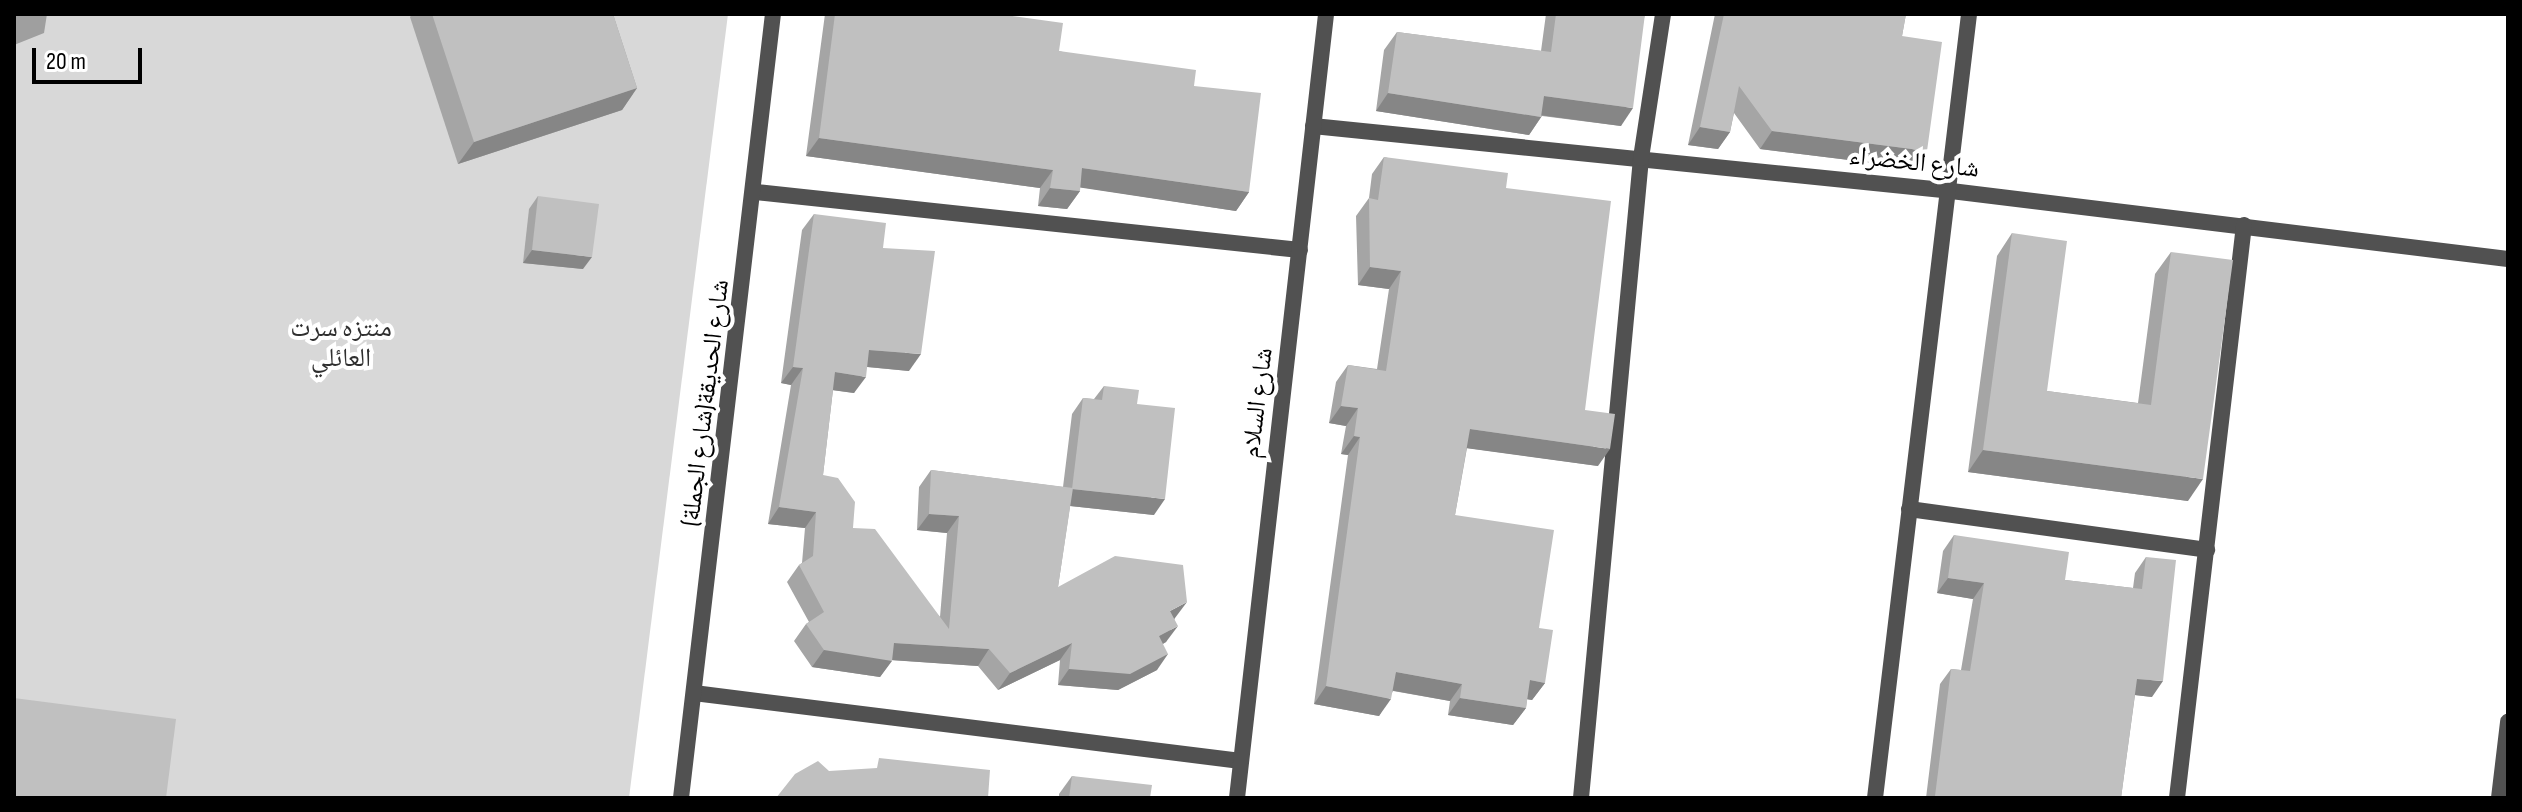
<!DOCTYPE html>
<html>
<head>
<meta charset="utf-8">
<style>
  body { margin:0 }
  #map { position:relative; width:2522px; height:812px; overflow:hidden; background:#fff; font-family:"Sofia Sans Condensed","Noto Naskh Arabic",sans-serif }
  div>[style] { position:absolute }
  .green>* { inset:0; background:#d8d8d8 }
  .water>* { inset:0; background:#9f9f9f }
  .minor>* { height:16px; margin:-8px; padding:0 8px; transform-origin:8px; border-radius:8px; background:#515151 }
  .tertiary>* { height:16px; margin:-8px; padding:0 8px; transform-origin:8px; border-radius:8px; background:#515151 }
  .wall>* { inset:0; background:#a5a5a5 }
  .shaded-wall>* { inset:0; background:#868686 }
  .building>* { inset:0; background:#c0c0c0 }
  span { translate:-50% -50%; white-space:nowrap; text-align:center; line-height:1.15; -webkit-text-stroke:8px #fff; paint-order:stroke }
  .street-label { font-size:26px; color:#000 }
  .park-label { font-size:26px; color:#2f2f2f }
  .frame { position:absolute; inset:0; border:16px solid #000; pointer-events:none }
  .scale { position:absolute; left:32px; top:48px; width:110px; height:36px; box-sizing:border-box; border:4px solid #000; border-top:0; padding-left:10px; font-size:24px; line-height:28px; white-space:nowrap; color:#000; -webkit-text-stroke:6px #fff; paint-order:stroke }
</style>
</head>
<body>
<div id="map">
  <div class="green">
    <i style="clip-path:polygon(14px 14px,728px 14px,629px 798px,14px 798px)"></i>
  </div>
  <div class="water">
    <i style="clip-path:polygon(14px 14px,47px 14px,44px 33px,14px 45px)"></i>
  </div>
  <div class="minor">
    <i style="left:1313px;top:126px;width:633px;rotate:5.8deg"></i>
    <i style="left:1943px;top:190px;width:569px;rotate:6.96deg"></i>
    <i style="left:756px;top:192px;width:547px;rotate:6.09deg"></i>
    <i style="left:1909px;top:509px;width:301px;rotate:7.8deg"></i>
    <i style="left:694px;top:693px;width:551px;rotate:7.09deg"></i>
    <i style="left:1237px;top:798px;width:789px;rotate:-83.52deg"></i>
    <i style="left:1581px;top:798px;width:643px;rotate:-84.64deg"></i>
    <i style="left:1641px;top:158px;width:146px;rotate:-81.3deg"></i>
    <i style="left:1875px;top:798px;width:790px;rotate:-83.16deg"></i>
    <i style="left:2177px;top:798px;width:577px;rotate:-83.33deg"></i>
    <i style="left:2499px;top:798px;width:77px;rotate:-83.2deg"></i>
  </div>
  <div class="tertiary">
    <i style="left:681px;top:798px;width:789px;rotate:-83.31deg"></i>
  </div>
  <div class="wall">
    <i style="clip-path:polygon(412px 14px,613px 14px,637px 88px,622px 110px,458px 164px,410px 17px)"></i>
    <i style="clip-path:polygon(825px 14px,997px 14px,1059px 51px,1194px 86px,1249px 192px,1236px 211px,1080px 187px,1080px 191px,1067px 209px,1038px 206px,1040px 188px,806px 156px)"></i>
    <i style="clip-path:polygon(1546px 14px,1645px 14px,1621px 126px,1542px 116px,1529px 135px,1376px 111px,1384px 50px,1397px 32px,1541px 51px)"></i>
    <i style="clip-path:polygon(1715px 14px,1906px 14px,1902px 36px,1914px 168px,1760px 149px,1734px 113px,1730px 132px,1718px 149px,1688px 145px)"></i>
    <i style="clip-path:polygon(1384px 157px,1506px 188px,1585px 410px,1598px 466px,1467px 448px,1455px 515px,1539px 628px,1545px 683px,1532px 700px,1527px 699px,1526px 708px,1513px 725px,1448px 715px,1450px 701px,1393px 691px,1379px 716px,1314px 704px,1348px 455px,1341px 454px,1346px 426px,1329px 423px,1336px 382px,1348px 365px,1377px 369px,1389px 289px,1358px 285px,1356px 216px,1369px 198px,1372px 174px)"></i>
    <i style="clip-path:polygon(538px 196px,583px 269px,523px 263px,529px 209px)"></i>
    <i style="clip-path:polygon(814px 214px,883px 248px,909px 371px,867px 367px,854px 393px,833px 390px,823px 475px,853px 528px,940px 617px,947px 533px,917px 530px,919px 487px,931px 470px,1063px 487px,1072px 414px,1083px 398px,1094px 399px,1104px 386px,1137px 404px,1154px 515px,1070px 506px,1058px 587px,1175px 618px,1166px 642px,1163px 644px,1157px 670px,1118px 690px,1058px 685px,1060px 660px,998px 690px,978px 666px,892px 660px,880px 677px,812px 667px,794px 641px,806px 624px,809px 622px,787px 582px,799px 565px,802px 563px,805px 528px,768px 524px,791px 385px,781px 383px,802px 230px)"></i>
    <i style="clip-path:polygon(2012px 233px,2047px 391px,2138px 403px,2155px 274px,2171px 252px,2188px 501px,1968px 472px,1997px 256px)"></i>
    <i style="clip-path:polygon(1954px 535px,2065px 580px,2133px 588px,2135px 573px,2146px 557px,2152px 697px,2135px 695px,2121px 798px,1926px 798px,1940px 684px,1951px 669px,1961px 670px,1973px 599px,1937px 593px,1943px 551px)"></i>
    <i style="clip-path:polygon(1072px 776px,1150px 798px,1059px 798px,1059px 794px)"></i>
  </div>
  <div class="shaded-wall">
    <i style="clip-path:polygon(637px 88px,622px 110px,458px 164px,474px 142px)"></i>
    <i style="clip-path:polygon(1388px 93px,1541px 117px,1529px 135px,1376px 111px)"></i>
    <i style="clip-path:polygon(1544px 96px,1633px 108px,1621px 126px,1532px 114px)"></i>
    <i style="clip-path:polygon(1700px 127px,1730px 132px,1718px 149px,1688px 145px)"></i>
    <i style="clip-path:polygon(1772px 131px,1927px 151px,1914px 168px,1760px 149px)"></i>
    <i style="clip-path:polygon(819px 138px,1053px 170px,1040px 188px,806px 156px)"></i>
    <i style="clip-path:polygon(1082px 168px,1249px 192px,1236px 211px,1070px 186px)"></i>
    <i style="clip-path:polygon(1050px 188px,1080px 191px,1067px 209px,1038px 206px)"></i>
    <i style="clip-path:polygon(532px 250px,592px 257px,583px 269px,523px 263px)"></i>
    <i style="clip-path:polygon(1370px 267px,1401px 271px,1389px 289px,1358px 285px)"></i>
    <i style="clip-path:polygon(869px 350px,921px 354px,909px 371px,858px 366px)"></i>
    <i style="clip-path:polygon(793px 367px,803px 368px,791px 385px,781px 383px)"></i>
    <i style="clip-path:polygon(835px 372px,866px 377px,854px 393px,824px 389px)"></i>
    <i style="clip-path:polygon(1341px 406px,1358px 408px,1346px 426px,1329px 423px)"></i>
    <i style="clip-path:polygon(1470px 429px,1610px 449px,1598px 466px,1458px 447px)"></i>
    <i style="clip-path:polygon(1354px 436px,1360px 437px,1348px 455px,1341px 454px)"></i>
    <i style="clip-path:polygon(1983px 450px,2203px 479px,2188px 501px,1968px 472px)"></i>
    <i style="clip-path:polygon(1072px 489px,1165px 499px,1154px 515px,1061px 505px)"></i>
    <i style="clip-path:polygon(779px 507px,816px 512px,805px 528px,768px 524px)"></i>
    <i style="clip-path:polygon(929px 514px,959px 516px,947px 533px,917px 530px)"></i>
    <i style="clip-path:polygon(1948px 578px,1984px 583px,1973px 599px,1937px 593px)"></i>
    <i style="clip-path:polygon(1187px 602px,1175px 618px,1158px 628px,1170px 611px)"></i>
    <i style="clip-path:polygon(1178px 626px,1166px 642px,1147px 652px,1159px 636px)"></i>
    <i style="clip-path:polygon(894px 643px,989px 649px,978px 666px,890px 660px,892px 661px,880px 677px,812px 667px,824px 650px)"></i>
    <i style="clip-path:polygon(1072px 643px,1060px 660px,998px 690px,1010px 673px)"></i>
    <i style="clip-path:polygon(1168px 654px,1157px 670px,1118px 690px,1058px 685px,1069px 669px)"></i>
    <i style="clip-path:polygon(1396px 672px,1462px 684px,1450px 701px,1384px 689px)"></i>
    <i style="clip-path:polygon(2137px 679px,2163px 681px,2152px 697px,2126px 694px)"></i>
    <i style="clip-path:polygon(1530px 680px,1545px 683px,1532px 700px,1518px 698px)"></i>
    <i style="clip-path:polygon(1326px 686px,1391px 699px,1379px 716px,1314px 704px)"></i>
    <i style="clip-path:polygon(1460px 698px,1526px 708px,1513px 725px,1448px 715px)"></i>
  </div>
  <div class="building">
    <i style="clip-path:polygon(432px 14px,613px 14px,637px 88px,474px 142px)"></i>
    <i style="clip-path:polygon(835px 14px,997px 14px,1063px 23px,1059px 51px,1196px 70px,1194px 86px,1261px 93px,1249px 192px,1082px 168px,1080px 191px,1050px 188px,1053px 170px,819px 138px)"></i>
    <i style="clip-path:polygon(1556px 14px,1645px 14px,1633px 108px,1544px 96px,1541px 117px,1388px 93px,1397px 32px,1551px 52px)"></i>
    <i style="clip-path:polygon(1724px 14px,1906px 14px,1902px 36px,1942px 42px,1927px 151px,1772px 131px,1739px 86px,1730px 132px,1700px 127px)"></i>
    <i style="clip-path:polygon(1384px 157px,1508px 173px,1506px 188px,1611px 201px,1585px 410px,1615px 414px,1610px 449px,1470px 429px,1455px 515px,1554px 530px,1539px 628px,1553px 630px,1545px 683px,1530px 680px,1526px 708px,1460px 698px,1462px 684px,1396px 672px,1391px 699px,1326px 686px,1360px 437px,1354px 436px,1358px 408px,1341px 406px,1348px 365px,1386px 371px,1401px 271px,1370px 267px,1369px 198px,1378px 200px)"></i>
    <i style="clip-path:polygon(538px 196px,599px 204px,592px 257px,532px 250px)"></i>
    <i style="clip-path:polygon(814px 214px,886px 223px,883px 248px,935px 251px,921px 354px,869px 350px,866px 377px,835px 372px,823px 475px,838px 478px,855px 502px,853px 528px,875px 529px,949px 629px,959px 516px,929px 514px,931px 470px,1073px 488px,1058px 587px,1115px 556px,1183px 565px,1187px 602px,1170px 611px,1178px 626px,1159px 636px,1168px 654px,1130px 674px,1069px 669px,1072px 643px,1010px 673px,989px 649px,894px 643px,892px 661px,824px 650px,806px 624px,824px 612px,799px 565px,813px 556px,816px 512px,779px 507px,803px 368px,793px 367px)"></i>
    <i style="clip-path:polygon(2012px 233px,2067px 241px,2047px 391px,2151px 405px,2171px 252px,2233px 260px,2203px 479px,1983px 450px)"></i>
    <i style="clip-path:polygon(1104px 386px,1139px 390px,1137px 404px,1175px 408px,1165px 499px,1072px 489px,1083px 398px,1102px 400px)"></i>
    <i style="clip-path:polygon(1954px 535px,2069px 552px,2065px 580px,2142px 589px,2146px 557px,2176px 560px,2163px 681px,2137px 679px,2121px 798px,1949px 798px,1935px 796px,1951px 669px,1970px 671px,1984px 583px,1948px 578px)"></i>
    <i style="clip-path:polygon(14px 698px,176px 719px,166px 798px,14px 798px)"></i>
    <i style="clip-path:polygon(879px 758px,990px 770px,988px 798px,776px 798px,795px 774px,818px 761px,829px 771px,877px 768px)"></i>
    <i style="clip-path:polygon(1072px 776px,1152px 785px,1150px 798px,1069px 798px)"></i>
  </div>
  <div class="street-label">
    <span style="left:1914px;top:163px;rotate:6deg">شارع الخضراء</span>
    <span style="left:706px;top:403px;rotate:-83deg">شارع الحديقة(شارع الجملة)</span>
    <span style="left:1258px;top:403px;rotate:-83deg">شارع السلام</span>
  </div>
  <div class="park-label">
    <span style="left:341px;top:344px">منتزه سرت<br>العائلي</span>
  </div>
  <div class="frame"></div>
  <div class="scale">20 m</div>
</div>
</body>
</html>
